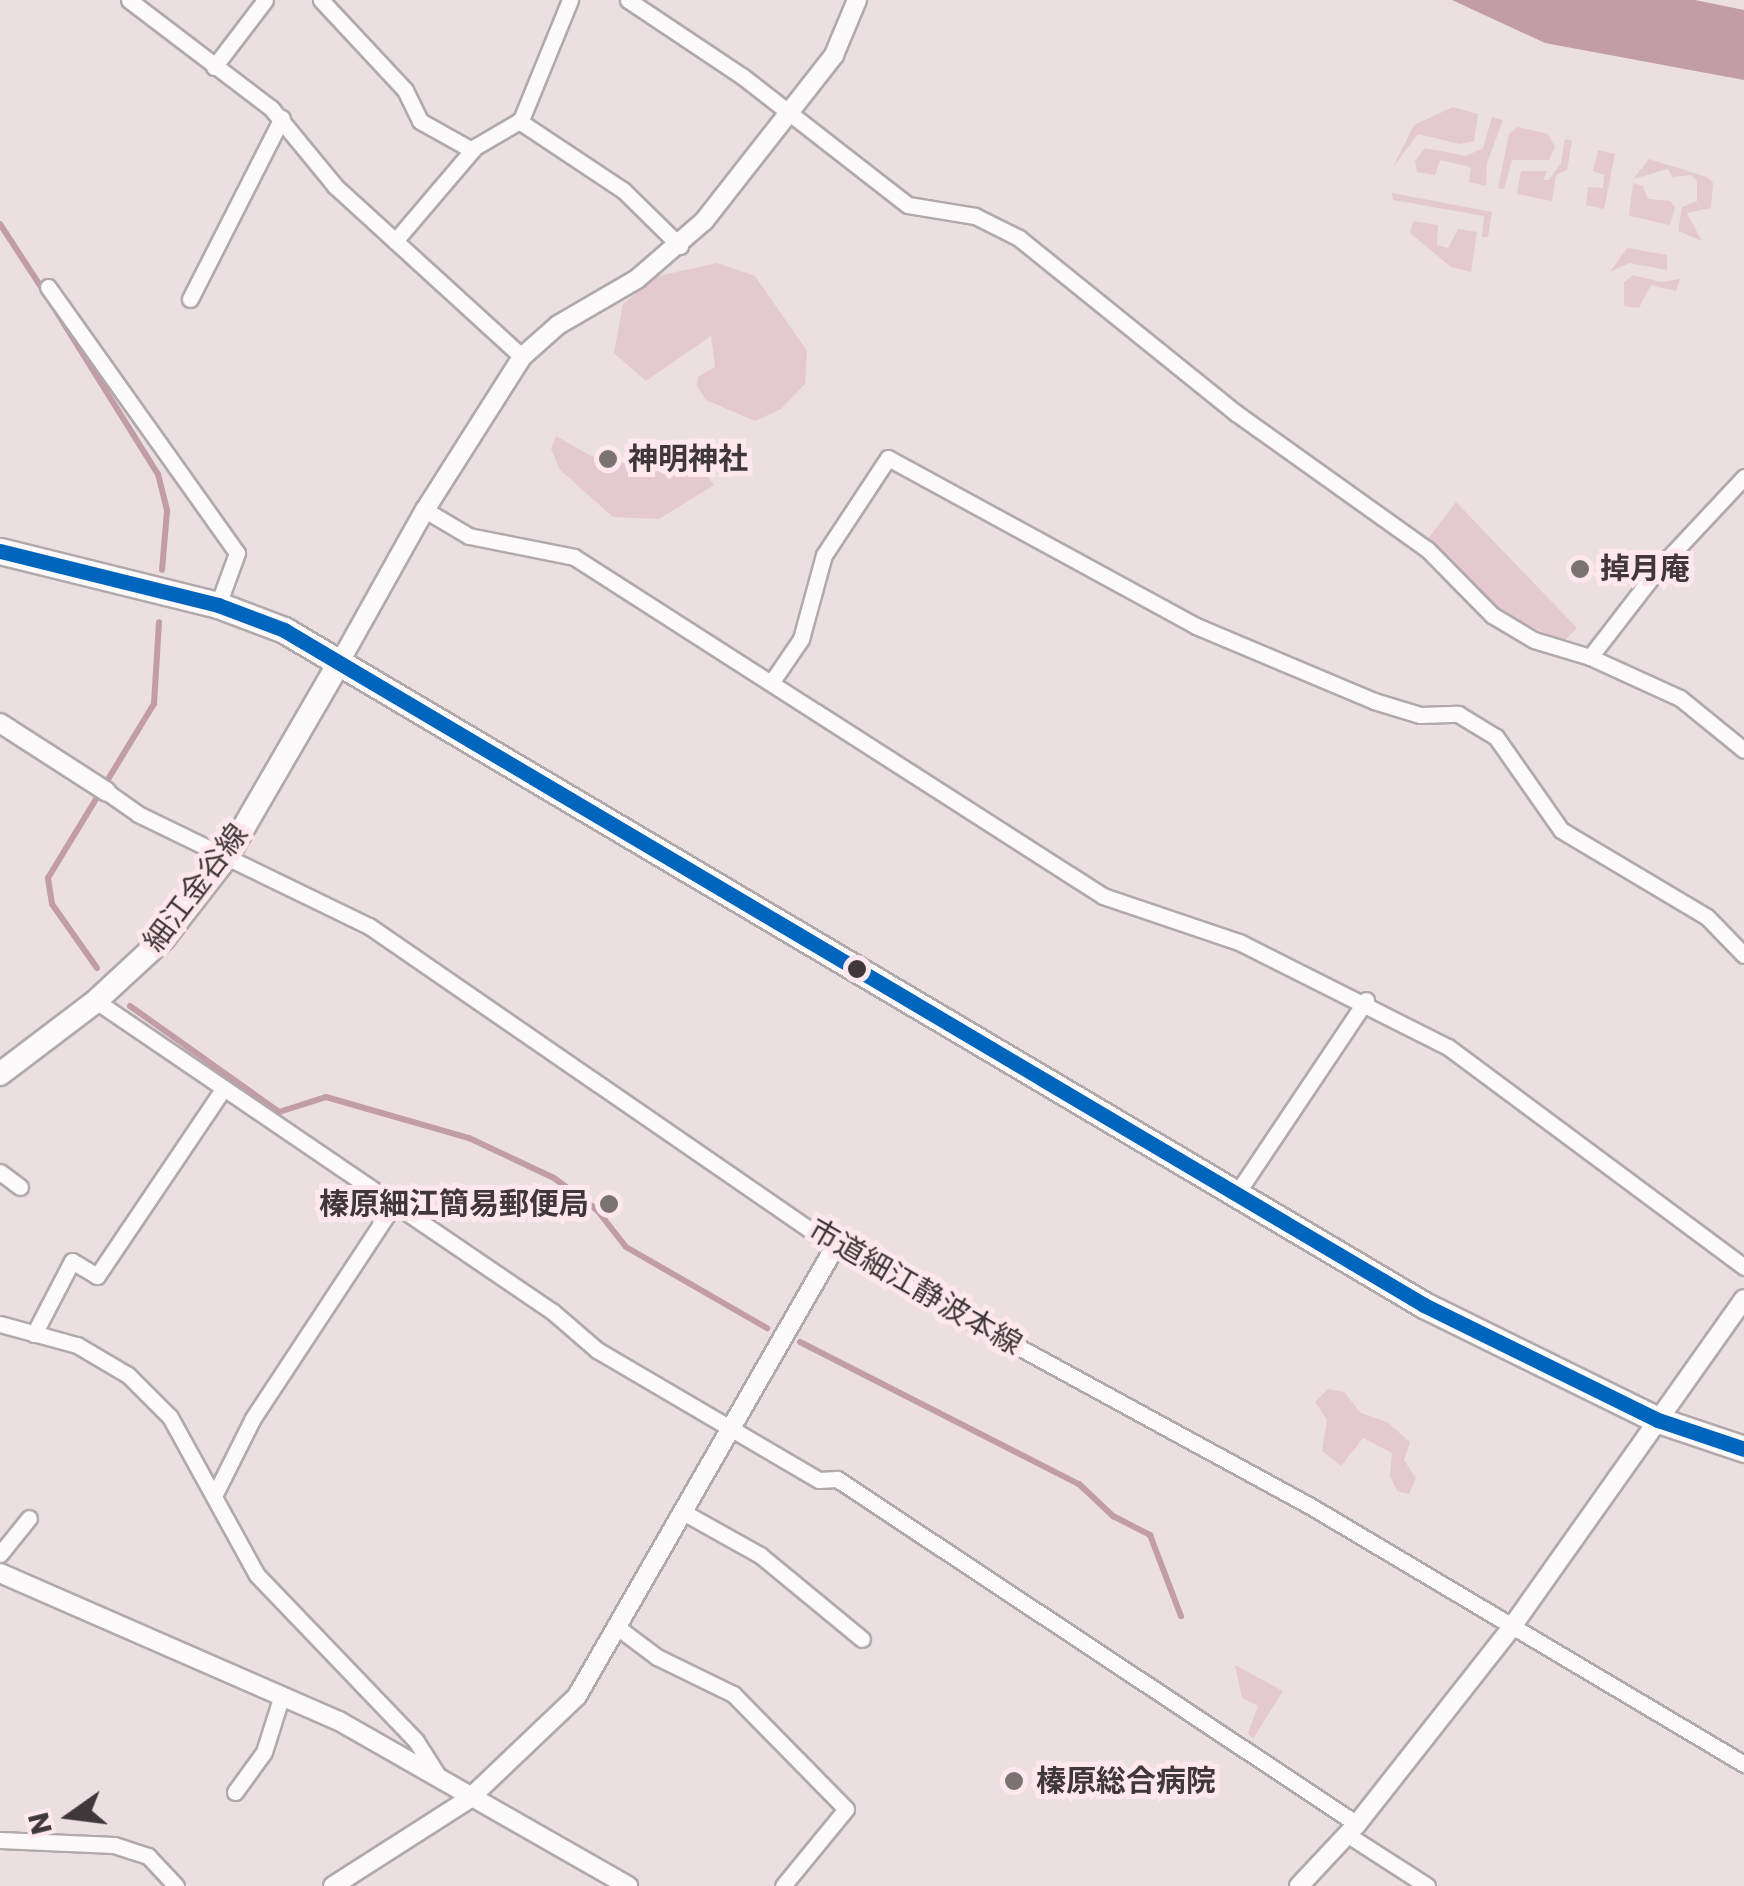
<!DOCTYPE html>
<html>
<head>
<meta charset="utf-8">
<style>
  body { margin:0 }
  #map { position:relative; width:1744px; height:1886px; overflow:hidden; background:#ebdfe2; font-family:Poppins,"Noto Sans JP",sans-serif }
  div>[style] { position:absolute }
  .green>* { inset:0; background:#e5c9d0 }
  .water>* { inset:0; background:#c29ca6 }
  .stream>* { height:6px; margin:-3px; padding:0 3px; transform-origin:3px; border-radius:3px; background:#c29ca6 }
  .roads { filter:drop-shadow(2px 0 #b2a9ab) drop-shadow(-2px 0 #b2a9ab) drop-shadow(0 2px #b2a9ab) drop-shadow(0 -2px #b2a9ab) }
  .minor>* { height:15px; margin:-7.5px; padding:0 7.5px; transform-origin:7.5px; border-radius:7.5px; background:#fcfafb }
  .tertiary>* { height:18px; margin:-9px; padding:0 9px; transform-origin:9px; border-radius:9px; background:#fcfafb }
  .primary>* { height:22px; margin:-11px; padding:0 11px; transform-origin:11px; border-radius:11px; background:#fcfafb }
  .trunk>* { height:25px; margin:-12.5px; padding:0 12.5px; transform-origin:12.5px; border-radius:12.5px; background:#fcfafb }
  .bus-1>* { height:15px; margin:-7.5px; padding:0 7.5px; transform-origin:7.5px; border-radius:7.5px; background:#0065bd }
  .dots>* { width:28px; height:28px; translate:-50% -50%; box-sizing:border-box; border:5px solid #fee7ed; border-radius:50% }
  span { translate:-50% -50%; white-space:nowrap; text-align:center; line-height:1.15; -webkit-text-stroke:10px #fee7ed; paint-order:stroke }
  .poi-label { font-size:30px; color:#3f3739; font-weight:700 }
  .left { translate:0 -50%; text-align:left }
  .right { translate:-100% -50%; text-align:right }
  .street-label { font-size:30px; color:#3f3739 }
  .north { position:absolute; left:20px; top:1766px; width:100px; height:100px; -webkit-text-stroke:8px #fee7ed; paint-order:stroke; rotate:256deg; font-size:28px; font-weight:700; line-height:40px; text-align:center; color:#3f3739 }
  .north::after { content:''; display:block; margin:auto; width:35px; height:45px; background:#3f3739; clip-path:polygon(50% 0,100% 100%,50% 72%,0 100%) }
</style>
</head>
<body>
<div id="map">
  <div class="green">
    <i style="clip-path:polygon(1453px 107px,1478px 114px,1474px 141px,1459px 144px,1418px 134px,1393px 167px,1414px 125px)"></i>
    <i style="clip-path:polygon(1492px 117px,1503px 120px,1487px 163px,1486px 186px,1469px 182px,1471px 167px,1440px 160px,1435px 175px,1417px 172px,1415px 161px,1425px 148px,1466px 156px,1483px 148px)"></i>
    <i style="clip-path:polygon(1517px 127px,1548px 134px,1555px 147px,1549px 160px,1512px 160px,1504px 189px,1498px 188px,1509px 134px)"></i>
    <i style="clip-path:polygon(1565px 139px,1572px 141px,1567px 170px,1556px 175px,1552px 201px,1517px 194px,1521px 171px,1547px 171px,1543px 180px,1549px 180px,1561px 163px)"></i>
    <i style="clip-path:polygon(1598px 150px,1615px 154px,1604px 209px,1586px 205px,1588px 187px,1603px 188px,1604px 175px,1593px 171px)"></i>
    <i style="clip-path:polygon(1649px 159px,1707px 177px,1713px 183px,1711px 208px,1687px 213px,1702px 241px,1678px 231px,1682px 207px,1697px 201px,1697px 181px,1691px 175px,1672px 177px,1668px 169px,1633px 179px)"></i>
    <i style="clip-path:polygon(1633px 183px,1643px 186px,1648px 199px,1670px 201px,1675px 207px,1670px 225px,1629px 216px)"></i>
    <i style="clip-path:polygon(1392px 193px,1492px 212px,1488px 237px,1482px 237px,1484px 216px,1393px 200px)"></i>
    <i style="clip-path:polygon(1413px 221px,1438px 225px,1437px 245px,1448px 248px,1458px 229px,1477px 232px,1471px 272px,1451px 267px,1410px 233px)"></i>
    <i style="clip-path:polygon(1627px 248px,1667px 255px,1667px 270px,1629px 263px,1610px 272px)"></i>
    <i style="clip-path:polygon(717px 263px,755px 276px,807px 351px,805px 384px,781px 409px,755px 421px,706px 400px,697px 386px,698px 377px,715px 367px,711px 336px,646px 381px,614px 353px,623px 304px,658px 276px)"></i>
    <i style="clip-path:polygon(1633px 275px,1661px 282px,1680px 279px,1676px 291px,1651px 285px,1639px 308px,1624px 306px,1624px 282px)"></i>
    <i style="clip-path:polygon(556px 436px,591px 456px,624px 463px,662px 453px,694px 458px,714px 485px,659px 519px,613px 517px,560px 470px,551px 449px)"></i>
    <i style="clip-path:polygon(1456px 502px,1577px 628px,1564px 641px,1500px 613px,1427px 540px)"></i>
    <i style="clip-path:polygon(1328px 1389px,1344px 1392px,1361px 1413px,1387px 1422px,1410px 1442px,1404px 1460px,1416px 1478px,1409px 1494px,1397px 1491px,1390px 1476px,1392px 1453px,1363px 1438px,1341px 1466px,1322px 1451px,1327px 1420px,1315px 1402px)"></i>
    <i style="clip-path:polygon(1235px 1665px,1283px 1691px,1253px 1739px,1248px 1733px,1258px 1706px,1242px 1698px)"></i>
  </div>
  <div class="water">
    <i style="clip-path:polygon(1452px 0,1695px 0,1744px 10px,1744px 80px,1545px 43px)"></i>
  </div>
  <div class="stream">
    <i style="left:0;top:224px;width:82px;rotate:56.9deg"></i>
    <i style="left:51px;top:303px;width:202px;rotate:58deg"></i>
    <i style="left:158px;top:474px;width:38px;rotate:76deg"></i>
    <i style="left:167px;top:511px;width:59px;rotate:94.8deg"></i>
    <i style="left:97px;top:968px;width:78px;rotate:-125.1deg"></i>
    <i style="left:52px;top:904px;width:26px;rotate:-99deg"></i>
    <i style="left:48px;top:878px;width:204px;rotate:-58.7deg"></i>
    <i style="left:154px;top:704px;width:82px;rotate:-86.5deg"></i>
    <i style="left:130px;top:1006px;width:183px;rotate:35.4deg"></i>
    <i style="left:279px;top:1112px;width:49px;rotate:-17.7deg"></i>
    <i style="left:326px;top:1097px;width:149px;rotate:16deg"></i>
    <i style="left:469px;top:1138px;width:94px;rotate:25.2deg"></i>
    <i style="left:554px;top:1178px;width:54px;rotate:36.7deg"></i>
    <i style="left:597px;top:1210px;width:47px;rotate:51.9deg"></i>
    <i style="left:626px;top:1247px;width:163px;rotate:29.9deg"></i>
    <i style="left:800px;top:1342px;width:313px;rotate:27deg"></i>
    <i style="left:1079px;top:1484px;width:47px;rotate:43.3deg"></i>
    <i style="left:1113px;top:1516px;width:42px;rotate:27.2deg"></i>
    <i style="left:1150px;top:1535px;width:87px;rotate:69.1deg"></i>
  </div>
  <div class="roads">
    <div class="minor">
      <i style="left:129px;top:0;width:178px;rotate:37.3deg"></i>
      <i style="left:271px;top:108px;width:101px;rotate:50.6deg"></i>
      <i style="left:335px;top:186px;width:253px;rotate:42.4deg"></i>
      <i style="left:321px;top:0;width:123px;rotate:47deg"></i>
      <i style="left:405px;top:90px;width:34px;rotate:64deg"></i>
      <i style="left:420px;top:121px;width:60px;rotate:29.1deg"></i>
      <i style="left:628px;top:0;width:137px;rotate:33.7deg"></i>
      <i style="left:742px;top:76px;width:210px;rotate:37.9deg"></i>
      <i style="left:908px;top:205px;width:68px;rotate:9.3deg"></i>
      <i style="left:975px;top:216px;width:49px;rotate:26.6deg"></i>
      <i style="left:1019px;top:238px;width:279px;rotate:38.9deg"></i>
      <i style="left:1236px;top:413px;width:234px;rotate:35.5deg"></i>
      <i style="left:1427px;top:549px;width:93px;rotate:45.4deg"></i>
      <i style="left:1492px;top:615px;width:49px;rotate:30.8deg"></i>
      <i style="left:1534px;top:640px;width:59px;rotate:16.9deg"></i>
      <i style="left:1590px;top:657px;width:99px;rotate:24.5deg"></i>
      <i style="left:1680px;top:698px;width:82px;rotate:39.1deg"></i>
      <i style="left:214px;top:67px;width:84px;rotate:-52.7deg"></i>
      <i style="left:519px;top:121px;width:125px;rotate:33.6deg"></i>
      <i style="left:623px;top:190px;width:80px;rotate:44.5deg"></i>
      <i style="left:395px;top:241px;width:123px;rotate:-49.6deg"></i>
      <i style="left:475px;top:147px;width:53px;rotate:-30.4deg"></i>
      <i style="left:521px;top:120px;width:130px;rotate:-67.8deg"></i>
      <i style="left:48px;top:287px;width:326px;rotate:54.6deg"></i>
      <i style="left:237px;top:553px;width:55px;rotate:110.1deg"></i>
      <i style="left:190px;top:299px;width:203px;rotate:-63.1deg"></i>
      <i style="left:425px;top:510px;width:51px;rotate:30.6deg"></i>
      <i style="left:469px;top:536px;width:107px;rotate:11.3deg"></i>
      <i style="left:574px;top:557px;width:628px;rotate:32.65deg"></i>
      <i style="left:1103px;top:896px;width:144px;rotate:18.7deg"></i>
      <i style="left:1239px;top:942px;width:234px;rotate:26.7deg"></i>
      <i style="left:1448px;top:1047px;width:369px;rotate:36.6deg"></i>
      <i style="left:1590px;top:657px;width:111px;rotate:-52.3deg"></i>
      <i style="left:1658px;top:569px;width:126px;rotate:-46.9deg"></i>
      <i style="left:773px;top:680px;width:50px;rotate:-55.7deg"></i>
      <i style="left:801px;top:639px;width:87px;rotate:-74.7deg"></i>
      <i style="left:824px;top:555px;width:116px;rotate:-56.6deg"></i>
      <i style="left:888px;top:458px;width:351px;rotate:28.6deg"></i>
      <i style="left:1196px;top:626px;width:193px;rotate:22.8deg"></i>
      <i style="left:1374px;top:701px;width:48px;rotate:16.9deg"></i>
      <i style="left:1420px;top:715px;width:38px;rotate:-2deg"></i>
      <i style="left:1458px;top:714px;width:44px;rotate:31.2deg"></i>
      <i style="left:1496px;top:737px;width:113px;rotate:55deg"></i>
      <i style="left:1561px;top:830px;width:170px;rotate:30.8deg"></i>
      <i style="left:1707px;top:917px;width:53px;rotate:45.8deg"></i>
      <i style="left:107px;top:792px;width:38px;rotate:35deg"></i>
      <i style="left:138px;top:814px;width:257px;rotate:25.9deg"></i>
      <i style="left:369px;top:926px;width:566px;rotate:34.56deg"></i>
      <i style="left:835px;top:1247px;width:543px;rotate:28.59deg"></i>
      <i style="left:1312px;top:1507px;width:503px;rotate:30.75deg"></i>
      <i style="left:96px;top:1001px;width:553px;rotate:34.24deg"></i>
      <i style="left:553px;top:1312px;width:58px;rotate:40.8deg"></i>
      <i style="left:597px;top:1350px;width:257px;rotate:30.4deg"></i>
      <i style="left:819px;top:1480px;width:18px;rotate:-3deg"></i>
      <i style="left:837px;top:1479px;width:624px;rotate:33.56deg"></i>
      <i style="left:0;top:1172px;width:25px;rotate:37deg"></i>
      <i style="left:1237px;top:1193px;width:232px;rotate:-56.2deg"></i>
      <i style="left:0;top:1324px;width:80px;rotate:15.3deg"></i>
      <i style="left:77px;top:1345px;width:59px;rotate:30.5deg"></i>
      <i style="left:128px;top:1375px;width:59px;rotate:45deg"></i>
      <i style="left:170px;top:1417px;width:180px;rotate:61.2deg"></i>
      <i style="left:257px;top:1575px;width:230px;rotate:46.2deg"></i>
      <i style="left:416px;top:1741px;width:43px;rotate:57.4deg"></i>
      <i style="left:34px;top:1334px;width:82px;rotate:-62.5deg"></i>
      <i style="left:72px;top:1261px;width:29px;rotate:31deg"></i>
      <i style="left:97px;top:1276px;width:225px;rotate:-56deg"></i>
      <i style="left:215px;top:1494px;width:85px;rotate:-63.4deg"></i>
      <i style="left:253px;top:1418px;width:258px;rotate:-56.6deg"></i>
      <i style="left:683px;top:1512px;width:88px;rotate:29.2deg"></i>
      <i style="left:760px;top:1555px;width:132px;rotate:39.5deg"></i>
      <i style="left:0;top:1554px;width:46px;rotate:-51.1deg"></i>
      <i style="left:617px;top:1627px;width:50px;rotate:36.9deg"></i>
      <i style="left:657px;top:1657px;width:85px;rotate:26deg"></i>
      <i style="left:733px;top:1694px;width:161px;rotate:45.5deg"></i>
      <i style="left:846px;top:1809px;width:99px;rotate:129.3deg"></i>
      <i style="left:235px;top:1792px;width:49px;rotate:-54.1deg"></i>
      <i style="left:264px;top:1752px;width:60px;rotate:-72.5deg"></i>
      <i style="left:1348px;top:1835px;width:94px;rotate:32.8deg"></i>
      <i style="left:0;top:1840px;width:114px;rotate:2.5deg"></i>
      <i style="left:114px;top:1845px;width:36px;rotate:18deg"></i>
      <i style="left:148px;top:1856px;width:41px;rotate:47deg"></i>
    </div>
    <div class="tertiary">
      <i style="left:341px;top:660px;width:172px;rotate:-60.8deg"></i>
      <i style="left:425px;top:510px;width:181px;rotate:-57.6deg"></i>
      <i style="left:522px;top:357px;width:48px;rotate:-41.6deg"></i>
      <i style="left:558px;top:325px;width:91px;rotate:-30.2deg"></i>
      <i style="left:637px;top:279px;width:89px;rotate:-40.9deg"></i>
      <i style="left:704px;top:221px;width:211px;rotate:-51.9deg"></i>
      <i style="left:834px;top:55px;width:60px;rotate:-67.3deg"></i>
      <i style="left:0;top:723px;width:127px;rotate:32.8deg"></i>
      <i style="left:0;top:1573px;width:370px;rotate:23.6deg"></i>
      <i style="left:339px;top:1721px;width:333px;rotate:29.7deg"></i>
      <i style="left:333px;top:1886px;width:161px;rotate:-32.6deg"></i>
      <i style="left:469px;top:1799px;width:149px;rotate:-43.6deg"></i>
      <i style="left:577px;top:1696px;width:518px;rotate:-60.12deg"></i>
      <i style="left:1299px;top:1886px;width:85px;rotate:-46.9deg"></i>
      <i style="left:1357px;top:1824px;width:249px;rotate:-51.8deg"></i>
      <i style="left:1511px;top:1628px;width:403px;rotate:-54.7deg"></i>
    </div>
    <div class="primary">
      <i style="left:0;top:1074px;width:121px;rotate:-37.2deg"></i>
      <i style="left:96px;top:1001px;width:93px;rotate:-42.8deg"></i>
      <i style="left:164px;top:938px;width:101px;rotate:-52.2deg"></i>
      <i style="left:226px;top:858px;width:229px;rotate:-59.9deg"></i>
    </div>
    <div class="trunk">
      <i style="left:0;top:551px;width:225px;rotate:13.9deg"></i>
      <i style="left:218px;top:605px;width:71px;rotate:20.7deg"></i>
      <i style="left:284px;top:630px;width:1325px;rotate:30.63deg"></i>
      <i style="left:1424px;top:1305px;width:261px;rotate:26.2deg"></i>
      <i style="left:1658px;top:1420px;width:91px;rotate:18.6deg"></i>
    </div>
  </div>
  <div class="bus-1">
    <i style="left:0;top:551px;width:225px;rotate:13.9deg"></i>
    <i style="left:218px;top:605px;width:71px;rotate:20.7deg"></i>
    <i style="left:284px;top:630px;width:1325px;rotate:30.63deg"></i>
    <i style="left:1424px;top:1305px;width:261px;rotate:26.2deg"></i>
    <i style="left:1658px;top:1420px;width:91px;rotate:18.6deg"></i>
  </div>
  <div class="dots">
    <i style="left:608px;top:459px;background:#7b7274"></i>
    <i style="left:1580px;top:569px;background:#7b7274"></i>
    <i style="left:857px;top:969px;background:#3f3739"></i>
    <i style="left:609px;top:1204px;background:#7b7274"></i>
    <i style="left:1014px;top:1781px;background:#7b7274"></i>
  </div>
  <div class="poi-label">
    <span class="left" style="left:628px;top:459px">神明神社</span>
    <span class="left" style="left:1600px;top:569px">掉月庵</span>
    <span class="right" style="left:589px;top:1204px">榛原細江簡易郵便局</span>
    <span class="left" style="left:1036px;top:1781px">榛原総合病院</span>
  </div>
  <div class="street-label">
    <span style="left:196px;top:888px;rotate:-53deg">細江金谷線</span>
    <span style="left:915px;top:1287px;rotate:30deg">市道細江静波本線</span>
  </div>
  <div class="north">N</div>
</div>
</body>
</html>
